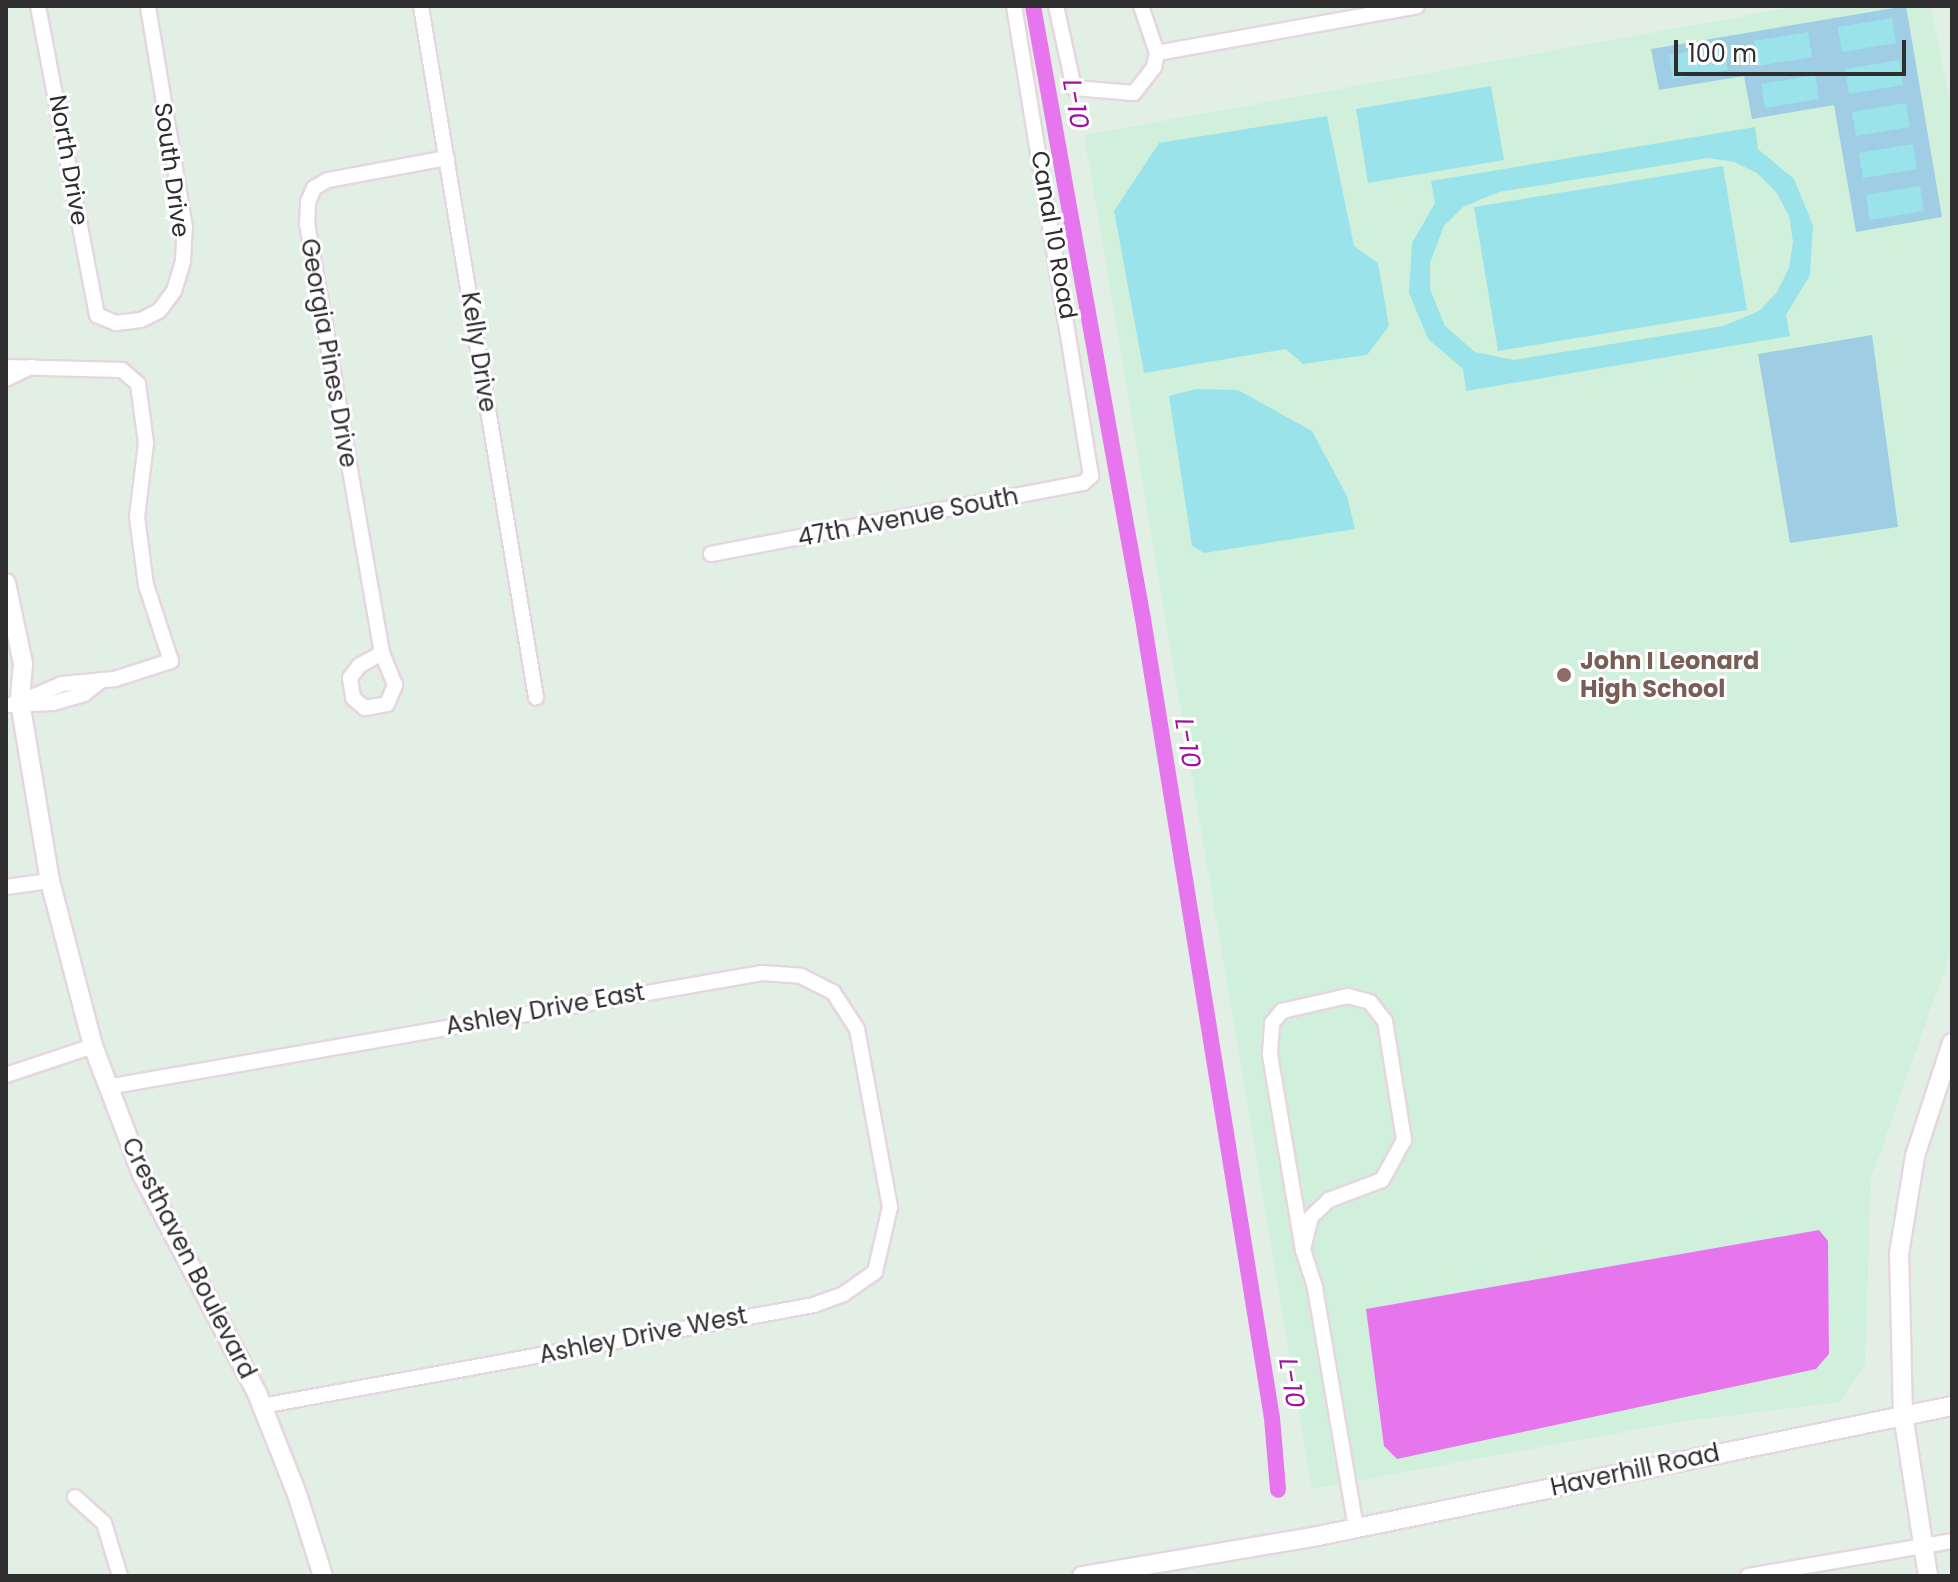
<!DOCTYPE html>
<html>
<head>
<meta charset="utf-8">
<style>
  body { margin:0 }
  #map { position:relative; width:1958px; height:1582px; overflow:hidden; background:#e1efe4; font-family:Poppins,sans-serif }
  div>[style] { position:absolute }
  .education>* { inset:0; background:#d1f0dc }
  .green>* { inset:0; background:#9fcde4 }
  .pitch>* { inset:0; background:#9be3eb }
  .water>* { inset:0; background:#e776ee }
  .canal>* { height:16px; margin:-8px; padding:0 8px; transform-origin:8px; border-radius:8px; background:#e776ee }
  .roads { filter:drop-shadow(2px 0 #e6d6de) drop-shadow(-2px 0 #e6d6de) drop-shadow(0 2px #e6d6de) drop-shadow(0 -2px #e6d6de) }
  .minor>* { height:14px; margin:-7px; padding:0 7px; transform-origin:7px; border-radius:7px; background:#fff }
  .tertiary>* { height:18px; margin:-9px; padding:0 9px; transform-origin:9px; border-radius:9px; background:#fff }
  .dots>* { width:22px; height:22px; translate:-50% -50%; box-sizing:border-box; border:4px solid #fff; border-radius:50% }
  span { translate:-50% -50%; white-space:nowrap; text-align:center; line-height:1.15; -webkit-text-stroke:6px #fff; paint-order:stroke }
  .street-label { font-size:24px; color:#2e2e2e }
  .education-label { font-size:24px; color:#785e54; font-weight:700 }
  .left { translate:0 -50%; text-align:left }
  .water-label { font-size:26px; color:#a10f9f; font-style:italic }
  .frame { position:absolute; inset:0; border:8px solid #2e2e2e; pointer-events:none }
  .scale { position:absolute; left:1674px; top:40px; width:232px; height:36px; box-sizing:border-box; border:4px solid #2e2e2e; border-top:0; padding-left:10px; font-size:24px; line-height:28px; white-space:nowrap; color:#2e2e2e; -webkit-text-stroke:6px #fff; paint-order:stroke }
</style>
</head>
<body>
<div id="map">
  <div class="education">
    <i style="clip-path:polygon(1800px 6px,1931px 6px,1952px 111px,1952px 948px,1871px 1179px,1865px 1364px,1840px 1402px,1678px 1422px,1312px 1489px,1084px 135px)"></i>
  </div>
  <div class="green">
    <i style="clip-path:polygon(1906px 6px,1942px 217px,1856px 232px,1834px 105px,1752px 119px,1744px 76px,1659px 90px,1651px 49px)"></i>
    <i style="clip-path:polygon(1872px 335px,1898px 527px,1790px 543px,1758px 354px)"></i>
  </div>
  <div class="pitch">
    <i style="clip-path:polygon(1892px 18px,1896px 43px,1842px 52px,1838px 27px)"></i>
    <i style="clip-path:polygon(1808px 32px,1812px 57px,1758px 66px,1754px 41px)"></i>
    <i style="clip-path:polygon(1723px 46px,1728px 70px,1673px 79px,1669px 55px)"></i>
    <i style="clip-path:polygon(1899px 60px,1903px 85px,1849px 94px,1845px 69px)"></i>
    <i style="clip-path:polygon(1815px 75px,1819px 99px,1765px 108px,1761px 84px)"></i>
    <i style="clip-path:polygon(1491px 86px,1504px 160px,1368px 183px,1356px 109px)"></i>
    <i style="clip-path:polygon(1906px 103px,1910px 127px,1856px 136px,1852px 112px)"></i>
    <i style="clip-path:polygon(1327px 116px,1354px 246px,1378px 263px,1389px 326px,1367px 355px,1303px 364px,1286px 349px,1144px 373px,1114px 211px,1159px 143px)"></i>
    <i style="clip-path:polygon(evenodd,1755px 127px,1758px 149px,1794px 179px,1813px 225px,1810px 275px,1786px 315px,1790px 336px,1466px 391px,1463px 369px,1428px 339px,1409px 293px,1412px 243px,1435px 203px,1431px 181px,1755px 127px,1708px 158px,1734px 162px,1757px 173px,1776px 192px,1789px 216px,1793px 242px,1789px 268px,1777px 292px,1759px 311px,1723px 326px,1514px 360px,1475px 352px,1445px 326px,1430px 289px,1430px 263px,1444px 226px,1463px 207px,1499px 192px,1708px 158px)"></i>
    <i style="clip-path:polygon(1913px 144px,1917px 169px,1863px 178px,1859px 153px)"></i>
    <i style="clip-path:polygon(1723px 166px,1747px 310px,1498px 351px,1474px 207px)"></i>
    <i style="clip-path:polygon(1920px 186px,1924px 211px,1870px 220px,1866px 195px)"></i>
    <i style="clip-path:polygon(1196px 389px,1238px 390px,1312px 431px,1347px 496px,1355px 529px,1204px 553px,1192px 546px,1169px 396px)"></i>
  </div>
  <div class="water">
    <i style="clip-path:polygon(1819px 1230px,1828px 1241px,1829px 1354px,1816px 1369px,1397px 1459px,1384px 1446px,1366px 1309px)"></i>
  </div>
  <div class="canal">
    <i style="left:1033px;top:6px;width:623px;rotate:79.83deg"></i>
    <i style="left:1143px;top:619px;width:809px;rotate:80.83deg"></i>
    <i style="left:1272px;top:1418px;width:72px;rotate:85.2deg"></i>
  </div>
  <div class="roads">
    <div class="minor">
      <i style="left:38px;top:6px;width:315px;rotate:79.2deg"></i>
      <i style="left:97px;top:315px;width:21px;rotate:23deg"></i>
      <i style="left:116px;top:323px;width:25px;rotate:-7deg"></i>
      <i style="left:141px;top:320px;width:20px;rotate:-27deg"></i>
      <i style="left:159px;top:311px;width:25px;rotate:-53deg"></i>
      <i style="left:174px;top:291px;width:31px;rotate:-73deg"></i>
      <i style="left:183px;top:261px;width:33px;rotate:-87deg"></i>
      <i style="left:185px;top:228px;width:225px;rotate:-99.5deg"></i>
      <i style="left:421px;top:6px;width:701px;rotate:80.56deg"></i>
      <i style="left:1056px;top:6px;width:84px;rotate:77.6deg"></i>
      <i style="left:1074px;top:88px;width:60px;rotate:4.8deg"></i>
      <i style="left:1134px;top:93px;width:33px;rotate:-52deg"></i>
      <i style="left:1154px;top:67px;width:14px;rotate:-78deg"></i>
      <i style="left:1157px;top:53px;width:264px;rotate:-10.2deg"></i>
      <i style="left:1141px;top:6px;width:50px;rotate:71.2deg"></i>
      <i style="left:6px;top:367px;width:116px;rotate:1.5deg"></i>
      <i style="left:122px;top:370px;width:21px;rotate:41deg"></i>
      <i style="left:138px;top:384px;width:60px;rotate:82.3deg"></i>
      <i style="left:146px;top:443px;width:75px;rotate:96.9deg"></i>
      <i style="left:137px;top:517px;width:69px;rotate:82.5deg"></i>
      <i style="left:146px;top:585px;width:80px;rotate:71.8deg"></i>
      <i style="left:171px;top:661px;width:59px;rotate:162.2deg"></i>
      <i style="left:115px;top:679px;width:53px;rotate:174.6deg"></i>
      <i style="left:62px;top:684px;width:46px;rotate:156.8deg"></i>
      <i style="left:6px;top:379px;width:28px;rotate:-26deg"></i>
      <i style="left:711px;top:554px;width:379px;rotate:-10.8deg"></i>
      <i style="left:1083px;top:483px;width:11px;rotate:-41deg"></i>
      <i style="left:1091px;top:476px;width:476px;rotate:-99.3deg"></i>
      <i style="left:382px;top:653px;width:26px;rotate:151deg"></i>
      <i style="left:359px;top:666px;width:15px;rotate:127deg"></i>
      <i style="left:350px;top:678px;width:20px;rotate:81deg"></i>
      <i style="left:353px;top:698px;width:16px;rotate:40deg"></i>
      <i style="left:365px;top:708px;width:22px;rotate:-10deg"></i>
      <i style="left:387px;top:704px;width:21px;rotate:-67deg"></i>
      <i style="left:395px;top:685px;width:35px;rotate:-112deg"></i>
      <i style="left:382px;top:653px;width:436px;rotate:-99.9deg"></i>
      <i style="left:307px;top:224px;width:22px;rotate:-87deg"></i>
      <i style="left:308px;top:202px;width:15px;rotate:-67deg"></i>
      <i style="left:314px;top:188px;width:16px;rotate:-30deg"></i>
      <i style="left:328px;top:180px;width:121px;rotate:-10.5deg"></i>
      <i style="left:6px;top:705px;width:47px;rotate:-2.4deg"></i>
      <i style="left:53px;top:703px;width:32px;rotate:-16deg"></i>
      <i style="left:84px;top:694px;width:23px;rotate:-38deg"></i>
      <i style="left:6px;top:887px;width:44px;rotate:-7.8deg"></i>
      <i style="left:6px;top:1075px;width:92px;rotate:-18.4deg"></i>
      <i style="left:107px;top:1087px;width:665px;rotate:-9.87deg"></i>
      <i style="left:762px;top:973px;width:39px;rotate:4deg"></i>
      <i style="left:801px;top:976px;width:36px;rotate:27deg"></i>
      <i style="left:833px;top:992px;width:44px;rotate:57deg"></i>
      <i style="left:857px;top:1029px;width:181px;rotate:79.5deg"></i>
      <i style="left:890px;top:1207px;width:67px;rotate:103deg"></i>
      <i style="left:875px;top:1272px;width:38px;rotate:145deg"></i>
      <i style="left:844px;top:1294px;width:32px;rotate:160deg"></i>
      <i style="left:814px;top:1305px;width:561px;rotate:169.63deg"></i>
      <i style="left:1303px;top:1250px;width:199px;rotate:-99.6deg"></i>
      <i style="left:1270px;top:1054px;width:31px;rotate:-86deg"></i>
      <i style="left:1272px;top:1023px;width:16px;rotate:-50deg"></i>
      <i style="left:1282px;top:1011px;width:68px;rotate:-12.8deg"></i>
      <i style="left:1348px;top:996px;width:23px;rotate:15deg"></i>
      <i style="left:1370px;top:1002px;width:24px;rotate:52deg"></i>
      <i style="left:1385px;top:1021px;width:121px;rotate:80.9deg"></i>
      <i style="left:1404px;top:1140px;width:46px;rotate:118.8deg"></i>
      <i style="left:1382px;top:1180px;width:57px;rotate:159.3deg"></i>
      <i style="left:1329px;top:1200px;width:25px;rotate:137deg"></i>
      <i style="left:1311px;top:1217px;width:34px;rotate:104deg"></i>
      <i style="left:1303px;top:1250px;width:40px;rotate:72deg"></i>
      <i style="left:1315px;top:1288px;width:243px;rotate:80.3deg"></i>
      <i style="left:75px;top:1497px;width:39px;rotate:42deg"></i>
      <i style="left:104px;top:1523px;width:55px;rotate:73.2deg"></i>
      <i style="left:1748px;top:1576px;width:207px;rotate:-9.7deg"></i>
    </div>
    <div class="tertiary">
      <i style="left:6px;top:583px;width:83px;rotate:78.1deg"></i>
      <i style="left:23px;top:664px;width:38px;rotate:95deg"></i>
      <i style="left:20px;top:702px;width:181px;rotate:80.5deg"></i>
      <i style="left:50px;top:881px;width:171px;rotate:75.4deg"></i>
      <i style="left:93px;top:1046px;width:137px;rotate:69.1deg"></i>
      <i style="left:142px;top:1174px;width:247px;rotate:62.3deg"></i>
      <i style="left:257px;top:1393px;width:109px;rotate:68.4deg"></i>
      <i style="left:297px;top:1494px;width:86px;rotate:72.4deg"></i>
      <i style="left:1082px;top:1576px;width:239px;rotate:-9.6deg"></i>
      <i style="left:1318px;top:1536px;width:647px;rotate:-11.59deg"></i>
      <i style="left:1928px;top:1576px;width:163px;rotate:-98.8deg"></i>
      <i style="left:1903px;top:1415px;width:161px;rotate:-91.4deg"></i>
      <i style="left:1899px;top:1254px;width:99px;rotate:-80.7deg"></i>
      <i style="left:1915px;top:1156px;width:119px;rotate:-71.9deg"></i>
    </div>
  </div>
  <div class="dots">
    <i style="left:1564px;top:675px;background:#8d6e63"></i>
  </div>
  <div class="street-label">
    <span style="left:69px;top:160px;rotate:80deg">North Drive</span>
    <span style="left:172px;top:170px;rotate:82deg">South Drive</span>
    <span style="left:1054px;top:235px;rotate:80deg">Canal 10 Road</span>
    <span style="left:479px;top:352px;rotate:81deg">Kelly Drive</span>
    <span style="left:329px;top:353px;rotate:80deg">Georgia Pines Drive</span>
    <span style="left:908px;top:517px;rotate:-11deg">47th Avenue South</span>
    <span style="left:545px;top:1009px;rotate:-10deg">Ashley Drive East</span>
    <span style="left:189px;top:1258px;rotate:63deg">Cresthaven Boulevard</span>
    <span style="left:643px;top:1335px;rotate:-11deg">Ashley Drive West</span>
    <span style="left:1635px;top:1470px;rotate:-12deg">Haverhill Road</span>
  </div>
  <div class="education-label">
    <span class="left" style="left:1580px;top:675px">John I Leonard<br>High School</span>
  </div>
  <div class="water-label">
    <span style="left:1075px;top:104px;rotate:80deg">L-10</span>
    <span style="left:1187px;top:743px;rotate:81deg">L-10</span>
    <span style="left:1291px;top:1383px;rotate:81deg">L-10</span>
  </div>
  <div class="frame"></div>
  <div class="scale">100 m</div>
</div>
</body>
</html>
